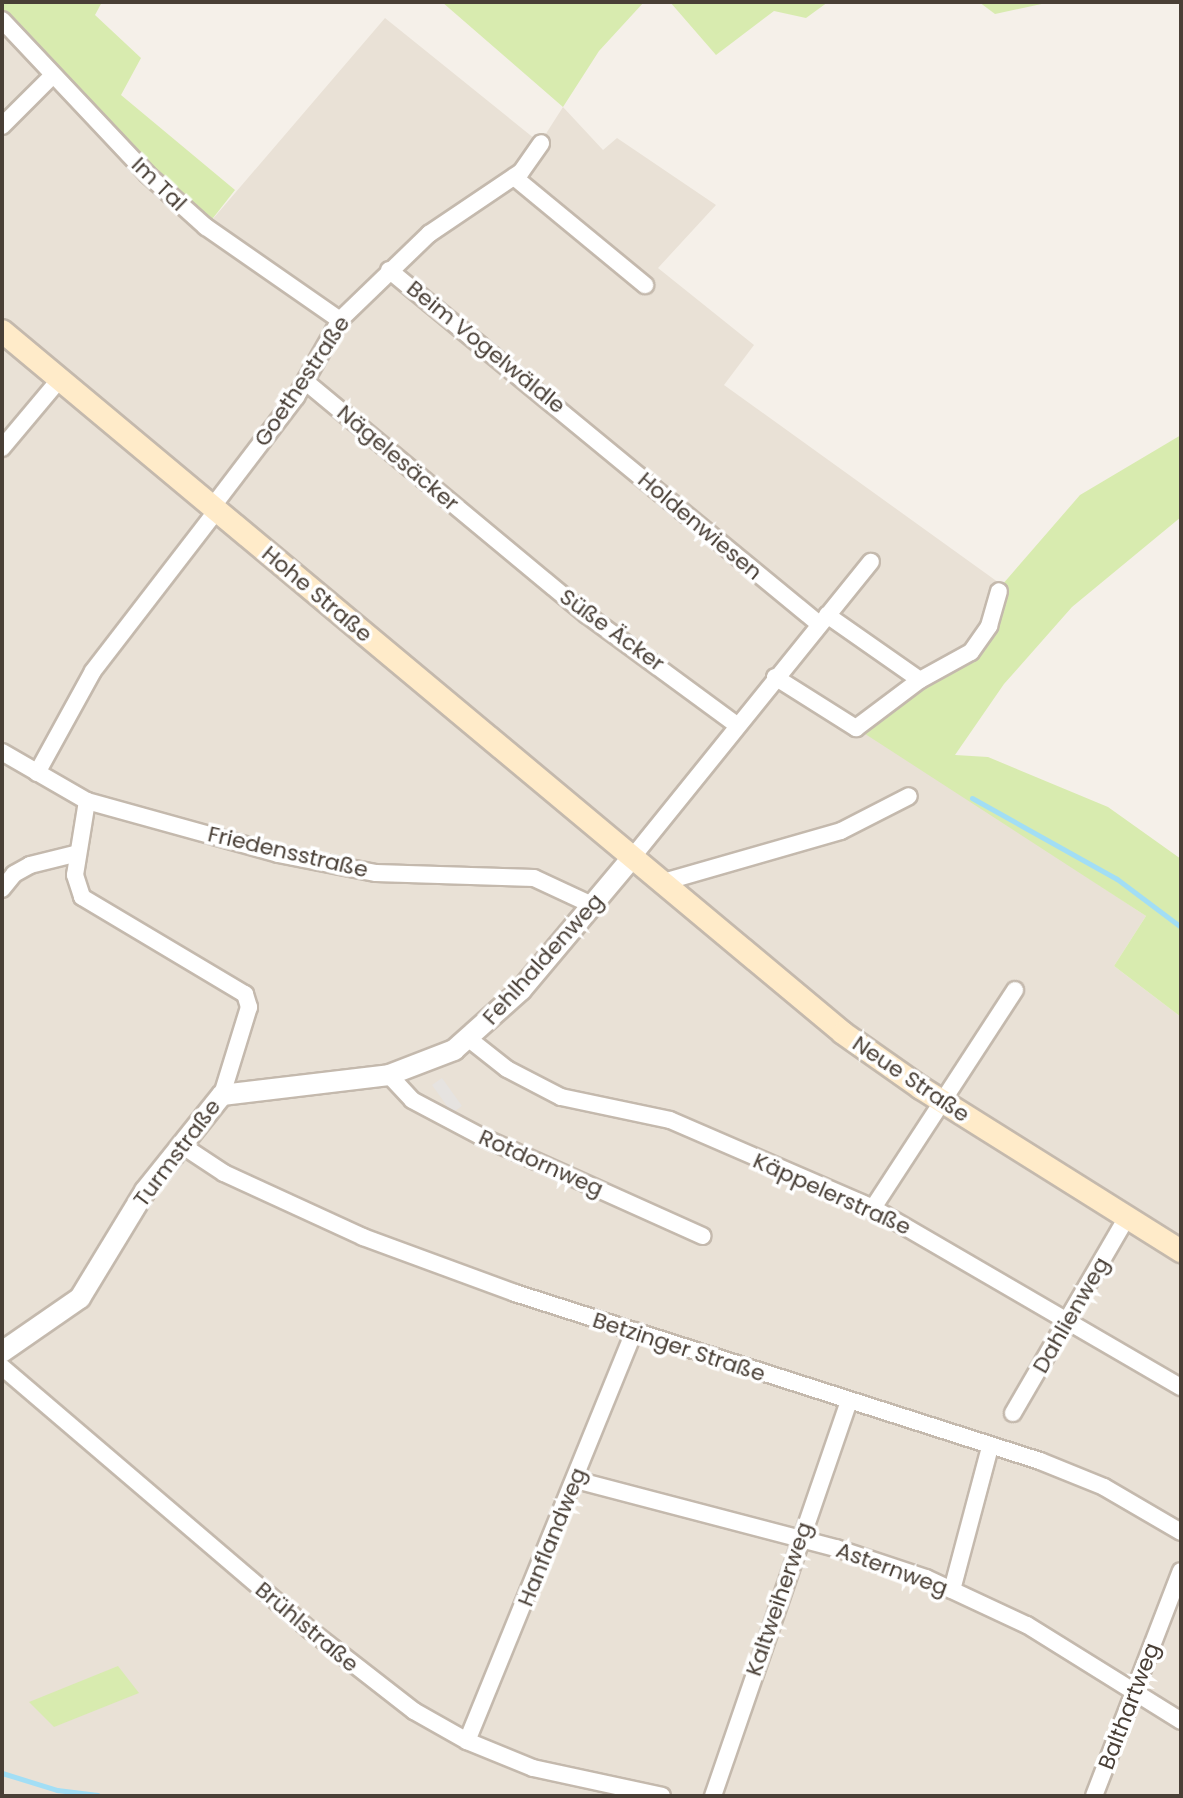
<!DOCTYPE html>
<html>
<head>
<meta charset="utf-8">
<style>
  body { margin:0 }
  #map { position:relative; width:1183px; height:1798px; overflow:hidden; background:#f5f0e9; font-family:Poppins,sans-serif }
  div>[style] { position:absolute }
  .residential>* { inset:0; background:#e9e1d6 }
  .green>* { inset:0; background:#d8ebaf }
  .parking>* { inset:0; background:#e6e3e0 }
  .stream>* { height:5px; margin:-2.5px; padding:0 2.5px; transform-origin:2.5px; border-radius:2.5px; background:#a2def5 }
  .roads { filter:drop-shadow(2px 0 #c4b9ad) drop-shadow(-2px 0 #c4b9ad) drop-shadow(0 2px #c4b9ad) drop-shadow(0 -2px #c4b9ad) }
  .minor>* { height:16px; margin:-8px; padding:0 8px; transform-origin:8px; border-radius:8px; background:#fff }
  .tertiary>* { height:20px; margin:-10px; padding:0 10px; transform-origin:10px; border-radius:10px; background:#fff }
  .secondary>* { height:22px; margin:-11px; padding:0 11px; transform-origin:11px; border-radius:11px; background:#ffebc9 }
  span { translate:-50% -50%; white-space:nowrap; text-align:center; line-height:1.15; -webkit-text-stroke:7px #fff; paint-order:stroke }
  .street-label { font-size:22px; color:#493f36 }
  .frame { position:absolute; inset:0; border:4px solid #493f36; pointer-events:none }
</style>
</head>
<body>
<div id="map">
  <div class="residential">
    <i style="clip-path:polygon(385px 18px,540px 143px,563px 107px,603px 150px,617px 138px,716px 205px,658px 268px,754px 345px,724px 385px,1002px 585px,931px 774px,1146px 916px,1114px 966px,1181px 1017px,1181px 1796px,2px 1796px,2px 21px,206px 227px)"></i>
  </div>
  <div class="green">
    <i style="clip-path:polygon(2px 2px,102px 2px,95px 15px,141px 58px,121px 95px,235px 190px,206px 227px,2px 20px)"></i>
    <i style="clip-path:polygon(442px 2px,644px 2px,599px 51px,563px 107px)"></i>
    <i style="clip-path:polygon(670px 2px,828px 2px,806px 18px,774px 11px,716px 55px)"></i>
    <i style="clip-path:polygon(979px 2px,1051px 2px,995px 14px)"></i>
    <i style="clip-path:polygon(1181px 435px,1181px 517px,1072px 607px,1004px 684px,955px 755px,988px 757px,1108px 807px,1181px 859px,1181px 1017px,1114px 966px,1146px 916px,856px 728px,971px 652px,1002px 585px,1080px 495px)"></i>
    <i style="clip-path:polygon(118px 1666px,139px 1693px,54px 1727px,29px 1702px)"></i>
  </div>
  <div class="parking">
    <i style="clip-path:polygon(442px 1078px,462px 1106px,452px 1113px,432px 1085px)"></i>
  </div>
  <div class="stream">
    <i style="left:972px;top:798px;width:166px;rotate:29.2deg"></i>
    <i style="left:1117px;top:879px;width:80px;rotate:36.9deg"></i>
    <i style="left:2px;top:1773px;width:58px;rotate:17.2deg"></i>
    <i style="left:57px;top:1790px;width:41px;rotate:7deg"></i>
  </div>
  <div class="roads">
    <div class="minor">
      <i style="left:2px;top:20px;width:213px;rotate:46.7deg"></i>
      <i style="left:148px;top:175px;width:78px;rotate:41.9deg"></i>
      <i style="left:206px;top:227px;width:163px;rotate:34.8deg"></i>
      <i style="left:2px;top:126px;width:71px;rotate:-45deg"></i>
      <i style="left:514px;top:177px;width:170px;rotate:39.5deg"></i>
      <i style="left:389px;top:270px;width:557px;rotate:39.46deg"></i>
      <i style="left:306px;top:382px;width:365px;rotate:39.7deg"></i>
      <i style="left:587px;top:615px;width:186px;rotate:36.3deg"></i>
      <i style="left:2px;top:448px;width:90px;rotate:-50deg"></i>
      <i style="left:213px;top:506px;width:137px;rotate:-52.7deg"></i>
      <i style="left:296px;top:397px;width:89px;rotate:-60.3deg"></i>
      <i style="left:340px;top:320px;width:124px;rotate:-44deg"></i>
      <i style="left:429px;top:234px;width:111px;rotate:-34deg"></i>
      <i style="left:521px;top:172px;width:35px;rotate:-55deg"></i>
      <i style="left:827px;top:615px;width:113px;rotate:35deg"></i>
      <i style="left:775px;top:677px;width:96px;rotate:32.2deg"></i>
      <i style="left:856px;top:728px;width:80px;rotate:-36.9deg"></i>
      <i style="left:920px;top:680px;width:58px;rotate:-28.8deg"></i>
      <i style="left:971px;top:652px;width:32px;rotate:-55deg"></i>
      <i style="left:989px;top:626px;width:36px;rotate:-74deg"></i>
      <i style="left:2px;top:752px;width:98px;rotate:30deg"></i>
      <i style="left:87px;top:801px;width:198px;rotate:15.5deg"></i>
      <i style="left:278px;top:854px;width:100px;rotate:11deg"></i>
      <i style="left:376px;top:873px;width:158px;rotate:1.8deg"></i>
      <i style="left:534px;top:878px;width:64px;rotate:25deg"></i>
      <i style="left:37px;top:773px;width:116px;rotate:-61.2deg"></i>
      <i style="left:93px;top:671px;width:203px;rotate:-52.4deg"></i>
      <i style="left:87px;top:801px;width:75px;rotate:99.2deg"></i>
      <i style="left:75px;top:875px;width:23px;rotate:72deg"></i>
      <i style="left:82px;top:897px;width:190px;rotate:30.8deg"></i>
      <i style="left:245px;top:994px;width:14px;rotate:73deg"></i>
      <i style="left:249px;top:1007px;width:92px;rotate:107.1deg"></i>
      <i style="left:631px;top:859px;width:382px;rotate:-51.1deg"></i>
      <i style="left:660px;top:883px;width:188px;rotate:-16deg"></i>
      <i style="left:841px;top:831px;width:76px;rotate:-27.2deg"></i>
      <i style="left:2px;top:889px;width:19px;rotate:-51deg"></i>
      <i style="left:14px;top:874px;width:18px;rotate:-29deg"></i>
      <i style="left:30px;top:865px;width:49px;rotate:-14deg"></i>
      <i style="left:469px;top:1039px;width:48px;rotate:38.3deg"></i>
      <i style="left:507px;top:1069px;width:61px;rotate:27.4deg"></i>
      <i style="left:561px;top:1097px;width:111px;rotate:11.9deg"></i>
      <i style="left:670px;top:1120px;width:221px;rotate:23.4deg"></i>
      <i style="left:873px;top:1208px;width:356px;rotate:30.2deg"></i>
      <i style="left:389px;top:1075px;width:34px;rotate:47deg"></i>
      <i style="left:412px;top:1100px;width:77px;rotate:27.9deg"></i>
      <i style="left:480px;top:1136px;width:244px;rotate:24.2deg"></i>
      <i style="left:183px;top:1146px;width:49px;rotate:33.4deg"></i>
      <i style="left:224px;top:1173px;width:153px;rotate:24.7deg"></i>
      <i style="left:363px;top:1237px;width:162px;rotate:20.2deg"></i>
      <i style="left:515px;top:1293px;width:551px;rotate:17.74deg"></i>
      <i style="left:1040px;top:1461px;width:69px;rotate:22.1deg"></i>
      <i style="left:1104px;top:1487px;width:89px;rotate:30.3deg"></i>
      <i style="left:873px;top:1208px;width:260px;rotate:-56.9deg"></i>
      <i style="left:2px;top:1367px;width:405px;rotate:40.5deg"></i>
      <i style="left:310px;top:1630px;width:132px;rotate:37.9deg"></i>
      <i style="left:414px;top:1711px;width:61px;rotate:29.5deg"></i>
      <i style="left:467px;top:1741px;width:71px;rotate:22.2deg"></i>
      <i style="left:533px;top:1768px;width:132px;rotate:12.2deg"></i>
      <i style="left:1013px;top:1413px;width:227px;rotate:-59.8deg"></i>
      <i style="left:576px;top:1480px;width:269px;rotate:14.7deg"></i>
      <i style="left:836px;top:1548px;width:95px;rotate:18.4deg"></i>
      <i style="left:926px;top:1578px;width:111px;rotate:25deg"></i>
      <i style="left:1027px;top:1625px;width:181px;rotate:31.9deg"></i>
      <i style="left:952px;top:1590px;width:148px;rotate:-75.1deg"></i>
      <i style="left:467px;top:1741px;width:443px;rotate:-67.8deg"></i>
      <i style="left:713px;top:1796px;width:416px;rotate:-71deg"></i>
      <i style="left:1094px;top:1796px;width:241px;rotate:-68.9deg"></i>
    </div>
    <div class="tertiary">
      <i style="left:2px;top:1352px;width:95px;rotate:-34.7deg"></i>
      <i style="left:80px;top:1298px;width:125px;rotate:-58.7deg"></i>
      <i style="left:145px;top:1191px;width:123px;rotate:-51.3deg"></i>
      <i style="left:222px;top:1095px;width:168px;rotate:-6.8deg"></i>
      <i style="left:389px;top:1075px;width:70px;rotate:-21deg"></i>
      <i style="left:454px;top:1050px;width:90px;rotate:-41.8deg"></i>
      <i style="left:521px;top:990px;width:171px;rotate:-50deg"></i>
    </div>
    <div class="secondary">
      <i style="left:2px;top:331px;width:1095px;rotate:39.85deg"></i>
      <i style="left:843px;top:1033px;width:95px;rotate:35.2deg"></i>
      <i style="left:921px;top:1088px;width:307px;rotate:32.1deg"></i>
    </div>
  </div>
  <div class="street-label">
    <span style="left:159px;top:184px;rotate:44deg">Im Tal</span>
    <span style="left:486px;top:347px;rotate:39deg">Beim Vogelwäldle</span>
    <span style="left:302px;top:381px;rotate:-56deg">Goethestraße</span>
    <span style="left:398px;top:458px;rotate:40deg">Nägelesäcker</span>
    <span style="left:700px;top:526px;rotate:40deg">Holdenwiesen</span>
    <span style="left:317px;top:594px;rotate:40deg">Hohe Straße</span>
    <span style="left:612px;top:630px;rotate:36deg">Süße Äcker</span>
    <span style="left:288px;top:852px;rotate:13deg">Friedensstraße</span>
    <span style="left:543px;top:959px;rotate:-48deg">Fehlhaldenweg</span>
    <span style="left:911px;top:1079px;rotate:34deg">Neue Straße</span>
    <span style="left:177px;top:1153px;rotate:-53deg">Turmstraße</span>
    <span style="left:541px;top:1163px;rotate:24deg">Rotdornweg</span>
    <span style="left:832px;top:1194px;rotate:24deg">Käppelerstraße</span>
    <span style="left:1071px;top:1315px;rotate:-60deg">Dahlienweg</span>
    <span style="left:679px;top:1347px;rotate:18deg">Betzinger Straße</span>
    <span style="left:552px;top:1537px;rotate:-68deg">Hanflandweg</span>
    <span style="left:892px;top:1569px;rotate:20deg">Asternweg</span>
    <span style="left:779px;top:1599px;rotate:-71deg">Kaltweiherweg</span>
    <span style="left:307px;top:1627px;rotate:40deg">Brühlstraße</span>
    <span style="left:1129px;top:1706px;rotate:-69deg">Balthartweg</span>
  </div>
  <div class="frame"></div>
</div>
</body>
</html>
